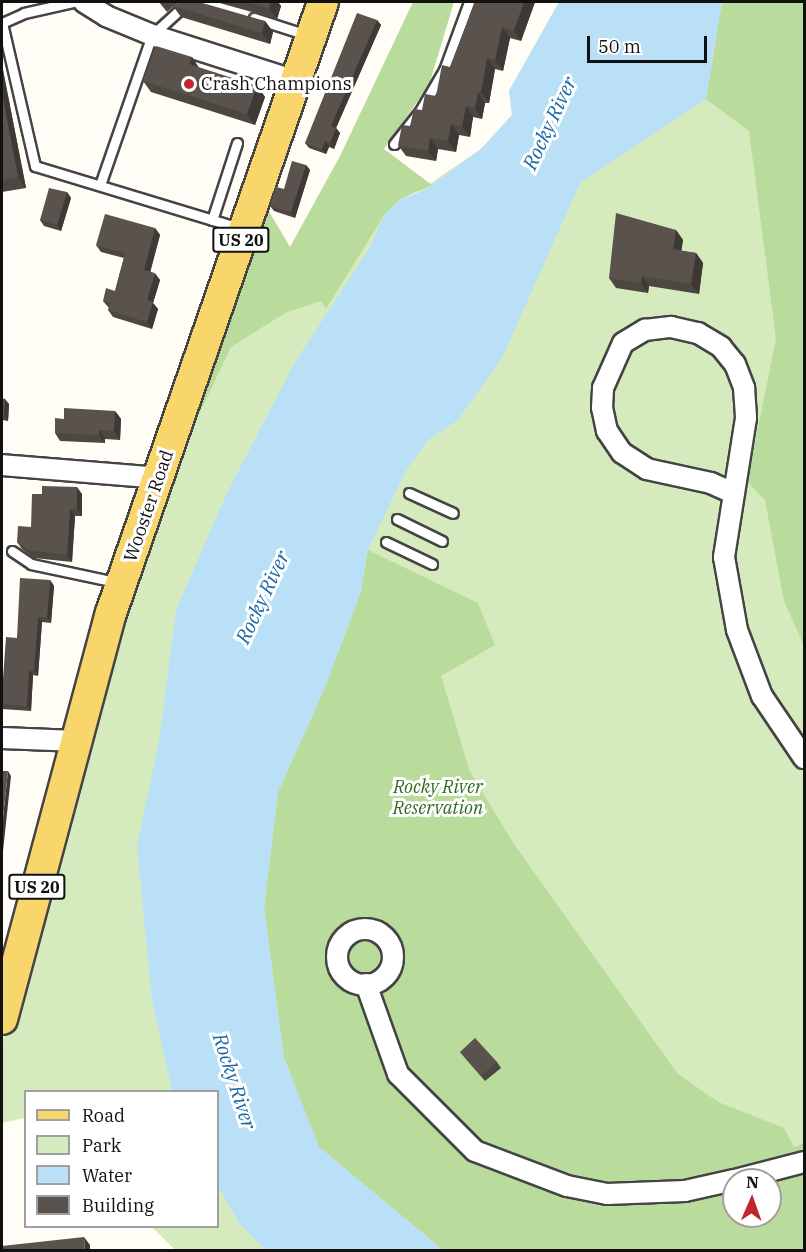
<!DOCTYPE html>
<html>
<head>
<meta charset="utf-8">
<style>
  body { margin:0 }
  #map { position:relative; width:806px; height:1252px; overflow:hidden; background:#fffdf5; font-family:"IBM Plex Serif",serif }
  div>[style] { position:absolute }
  .green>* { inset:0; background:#d5ebbd }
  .forest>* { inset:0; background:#b9dc9c }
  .water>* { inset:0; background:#b9e0f7 }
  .roads { filter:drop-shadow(2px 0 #444) drop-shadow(-2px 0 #444) drop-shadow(0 2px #444) drop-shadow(0 -2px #444) }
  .lane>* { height:9px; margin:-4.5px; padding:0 4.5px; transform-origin:4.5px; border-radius:4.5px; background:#fff }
  .street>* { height:20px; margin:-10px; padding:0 10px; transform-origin:10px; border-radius:10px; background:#fff }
  .street>.ring { margin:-10px; padding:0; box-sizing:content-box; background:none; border:20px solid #fff; border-radius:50% }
  .primary>* { height:30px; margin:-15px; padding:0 15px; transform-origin:15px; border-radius:15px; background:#f9d66b }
  .wall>* { inset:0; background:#4d4742 }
  .shaded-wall>* { inset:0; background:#3f3936 }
  .building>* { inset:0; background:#5a524d }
  .dots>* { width:16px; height:16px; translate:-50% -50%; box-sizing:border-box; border:3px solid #fff; border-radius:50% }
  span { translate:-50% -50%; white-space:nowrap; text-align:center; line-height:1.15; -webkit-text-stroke:6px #fff; paint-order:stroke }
  .shield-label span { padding:2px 4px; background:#fff; border:2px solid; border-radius:4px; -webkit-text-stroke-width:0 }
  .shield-label { font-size:16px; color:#111; font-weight:700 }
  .poi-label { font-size:18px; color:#111 }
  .left { translate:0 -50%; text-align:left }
  .street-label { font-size:18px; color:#111 }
  .park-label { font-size:18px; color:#2f6b1f; font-style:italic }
  .water-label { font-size:20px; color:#1768a6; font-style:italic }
  .frame { position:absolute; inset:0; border:3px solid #111; pointer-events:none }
  .legend { position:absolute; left:24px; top:1090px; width:195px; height:138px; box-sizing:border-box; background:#fff; border:2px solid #a0a0a0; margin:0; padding:8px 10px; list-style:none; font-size:18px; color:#111 }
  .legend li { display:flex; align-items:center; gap:12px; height:30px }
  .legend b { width:30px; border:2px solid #a0a0a0 }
  .north { position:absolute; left:722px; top:1168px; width:60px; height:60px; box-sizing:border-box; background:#fff; border:2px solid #a0a0a0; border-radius:50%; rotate:2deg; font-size:16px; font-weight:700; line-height:24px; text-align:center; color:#111 }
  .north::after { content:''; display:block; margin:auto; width:21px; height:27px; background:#c4262e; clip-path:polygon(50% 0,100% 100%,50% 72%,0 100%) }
  .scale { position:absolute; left:587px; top:36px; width:120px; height:27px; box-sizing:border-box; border:3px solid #111; border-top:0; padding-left:8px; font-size:18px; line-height:21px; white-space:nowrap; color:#111; -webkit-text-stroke:4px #fff; paint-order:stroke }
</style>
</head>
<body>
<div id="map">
  <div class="green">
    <i style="clip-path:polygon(evenodd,559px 2px,804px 2px,804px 1250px,175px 1250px,152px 1227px,218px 1226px,218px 1092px,26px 1092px,25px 1118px,2px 1123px,2px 1045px,41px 878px,259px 194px,326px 308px,385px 214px,481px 149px,512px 115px,509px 91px,559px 2px,734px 1180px,770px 1180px,770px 1216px,734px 1216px,734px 1180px)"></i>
  </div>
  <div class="forest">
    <i style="clip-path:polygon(413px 2px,454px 2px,429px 85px,384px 149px,432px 185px,401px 199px,385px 214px,326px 309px,321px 301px,285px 313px,231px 347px,192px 429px,266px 207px,290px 247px,340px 156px)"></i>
    <i style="clip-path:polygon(722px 2px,804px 3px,804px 646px,784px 601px,765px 500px,747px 482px,776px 339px,749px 131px,706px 99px)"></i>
    <i style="clip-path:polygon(evenodd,368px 550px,478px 603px,495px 645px,441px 676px,470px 772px,514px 844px,677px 1073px,718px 1102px,784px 1128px,794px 1147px,804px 1143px,804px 1250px,443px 1250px,319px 1147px,284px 1058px,264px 908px,278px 792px,323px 692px,361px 592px,368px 550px,734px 1180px,770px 1180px,770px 1216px,734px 1216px,734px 1180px)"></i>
  </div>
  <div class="water">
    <i style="clip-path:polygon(559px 2px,722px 2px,706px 99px,580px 183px,502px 358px,458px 420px,428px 440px,405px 472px,367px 552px,361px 592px,323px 692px,278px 792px,264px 908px,284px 1058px,319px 1147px,443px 1250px,265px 1250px,239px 1223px,218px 1186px,218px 1092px,172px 1091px,152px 1000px,137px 847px,160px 735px,176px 610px,227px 493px,295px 362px,369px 249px,385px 214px,401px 199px,425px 190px,481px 149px,512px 115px,509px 91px)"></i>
  </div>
  <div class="roads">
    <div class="lane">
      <i style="left:254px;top:18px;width:56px;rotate:17.8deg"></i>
      <i style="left:2px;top:23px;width:147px;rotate:77deg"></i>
      <i style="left:35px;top:166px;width:213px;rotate:16.9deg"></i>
      <i style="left:2px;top:23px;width:24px;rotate:-24deg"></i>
      <i style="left:24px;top:13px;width:50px;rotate:-12.7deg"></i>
      <i style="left:394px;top:144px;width:42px;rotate:-51.8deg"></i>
      <i style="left:420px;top:111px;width:48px;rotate:-59.7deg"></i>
      <i style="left:444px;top:70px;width:72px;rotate:-69.8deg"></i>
      <i style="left:100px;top:185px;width:159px;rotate:-70.9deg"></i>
      <i style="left:152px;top:35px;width:46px;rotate:-42.4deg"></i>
      <i style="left:212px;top:220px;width:81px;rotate:-72deg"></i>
      <i style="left:409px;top:493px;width:48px;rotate:24.4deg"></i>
      <i style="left:397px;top:519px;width:50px;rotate:26.1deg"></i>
      <i style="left:386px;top:542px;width:51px;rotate:25.6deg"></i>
      <i style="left:12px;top:551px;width:23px;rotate:34deg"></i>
      <i style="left:31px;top:564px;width:87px;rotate:12deg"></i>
    </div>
    <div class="street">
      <i style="left:84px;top:2px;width:26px;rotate:32deg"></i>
      <i style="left:106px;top:16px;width:50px;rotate:22.4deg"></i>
      <i style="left:152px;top:35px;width:151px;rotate:17.7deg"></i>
      <i style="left:2px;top:465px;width:158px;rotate:4.7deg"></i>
      <i style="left:731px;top:492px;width:22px;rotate:-156deg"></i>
      <i style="left:711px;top:483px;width:66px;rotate:-167.7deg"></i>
      <i style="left:647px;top:469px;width:30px;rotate:-147deg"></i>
      <i style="left:622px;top:453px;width:27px;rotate:-124deg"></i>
      <i style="left:607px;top:431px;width:24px;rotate:-102deg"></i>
      <i style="left:602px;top:408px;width:20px;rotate:-87deg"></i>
      <i style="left:603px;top:388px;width:49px;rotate:-66deg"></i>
      <i style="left:623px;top:343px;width:26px;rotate:-31deg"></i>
      <i style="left:645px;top:330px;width:26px;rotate:-7deg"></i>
      <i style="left:671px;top:327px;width:28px;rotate:13deg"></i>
      <i style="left:698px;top:333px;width:27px;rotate:31deg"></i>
      <i style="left:721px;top:347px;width:22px;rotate:51deg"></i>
      <i style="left:735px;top:364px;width:26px;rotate:69deg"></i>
      <i style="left:744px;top:388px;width:30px;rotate:86deg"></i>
      <i style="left:746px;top:418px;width:141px;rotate:99deg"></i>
      <i style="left:724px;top:557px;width:74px;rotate:79.9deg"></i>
      <i style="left:737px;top:630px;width:71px;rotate:69.3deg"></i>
      <i style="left:762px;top:696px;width:75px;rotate:55.9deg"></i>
      <i style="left:2px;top:738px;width:75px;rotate:2.3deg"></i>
      <i class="ring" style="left:337px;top:929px;width:36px;height:36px"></i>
      <i style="left:366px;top:984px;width:96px;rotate:70.4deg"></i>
      <i style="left:398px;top:1074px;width:109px;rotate:45deg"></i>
      <i style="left:475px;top:1151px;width:98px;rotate:20.8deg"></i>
      <i style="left:567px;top:1186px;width:41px;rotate:11.3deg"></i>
      <i style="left:607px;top:1194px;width:78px;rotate:-2.2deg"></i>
      <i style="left:685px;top:1191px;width:50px;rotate:-12.7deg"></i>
      <i style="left:735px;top:1180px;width:71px;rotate:-14.6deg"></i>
    </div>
    <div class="primary">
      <i style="left:2px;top:1019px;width:420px;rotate:-75deg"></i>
      <i style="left:111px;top:613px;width:647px;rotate:-70.86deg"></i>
    </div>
  </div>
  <div class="wall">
    <i style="clip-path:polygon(159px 2px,178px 2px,167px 12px)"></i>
    <i style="clip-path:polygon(216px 2px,278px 2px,281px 6px,277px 19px)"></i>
    <i style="clip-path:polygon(475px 2px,535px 2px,521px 41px,510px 38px,503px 71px,495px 69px,489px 103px,485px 103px,482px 119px,473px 117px,470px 137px,459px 135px,456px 152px,438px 149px,436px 161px,406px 156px,398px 145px,410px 126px,422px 110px,436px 96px,450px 67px)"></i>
    <i style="clip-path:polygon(173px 6px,265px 21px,273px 32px,270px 44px,181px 17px)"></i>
    <i style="clip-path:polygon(377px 20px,381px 25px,336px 128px,340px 133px,334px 149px,329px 147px,326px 154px,309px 148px,305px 143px)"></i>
    <i style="clip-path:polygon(192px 57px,199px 68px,257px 86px,265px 97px,255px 125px,151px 92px,143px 81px)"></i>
    <i style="clip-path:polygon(2px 65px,26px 188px,2px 192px)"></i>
    <i style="clip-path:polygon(306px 165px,310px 170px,295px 218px,274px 211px,270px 206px)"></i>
    <i style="clip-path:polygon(67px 192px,71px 198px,61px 231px,44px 226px,40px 220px)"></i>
    <i style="clip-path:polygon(155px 228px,160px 235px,150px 271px,160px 280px,153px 303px,158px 309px,152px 329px,113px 317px,108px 310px,109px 308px,103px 301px,115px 291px,124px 258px,101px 252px,96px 245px)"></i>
    <i style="clip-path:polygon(676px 230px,683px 240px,681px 251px,696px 253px,703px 263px,699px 294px,649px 286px,648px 293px,616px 288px,609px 278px)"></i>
    <i style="clip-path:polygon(2px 398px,9px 404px,8px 421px,2px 420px)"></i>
    <i style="clip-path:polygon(115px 411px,121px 419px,120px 440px,105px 439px,105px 443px,60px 441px,55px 433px,64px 419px)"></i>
    <i style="clip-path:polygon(82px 494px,82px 516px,75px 516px,72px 562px,34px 558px,22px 549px,17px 542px,31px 527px)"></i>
    <i style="clip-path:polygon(50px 580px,54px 586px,51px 623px,42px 622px,38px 676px,33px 675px,31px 711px,2px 709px,2px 679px,3px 679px,17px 638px)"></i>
    <i style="clip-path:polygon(460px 1052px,497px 1062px,501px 1068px,485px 1081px)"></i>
  </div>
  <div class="shaded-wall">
    <i style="clip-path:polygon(271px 2px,278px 2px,281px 6px,277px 19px,269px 8px)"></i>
    <i style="clip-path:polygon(524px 2px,535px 2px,521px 41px,514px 30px)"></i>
    <i style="clip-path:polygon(377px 20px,381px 25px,336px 128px,340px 133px,334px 149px,330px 143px,331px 126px)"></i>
    <i style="clip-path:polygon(265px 21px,273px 32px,270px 44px,262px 33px)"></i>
    <i style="clip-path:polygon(502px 27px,510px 38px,503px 71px,495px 60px)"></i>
    <i style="clip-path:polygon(192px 57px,199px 68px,189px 64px)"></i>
    <i style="clip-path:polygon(487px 58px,495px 69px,489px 103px,481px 92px)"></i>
    <i style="clip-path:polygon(2px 65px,26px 188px,18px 177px,2px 93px)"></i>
    <i style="clip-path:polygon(257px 86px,265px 97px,255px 125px,247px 114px)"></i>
    <i style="clip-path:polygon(478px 92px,485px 103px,482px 119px,475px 108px)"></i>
    <i style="clip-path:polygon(466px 106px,473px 117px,470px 137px,462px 126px)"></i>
    <i style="clip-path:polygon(451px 124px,459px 135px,456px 152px,448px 141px)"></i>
    <i style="clip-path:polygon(430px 138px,438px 149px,436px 161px,428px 151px)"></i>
    <i style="clip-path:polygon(325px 141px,329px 147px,326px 154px,322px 149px)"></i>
    <i style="clip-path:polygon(306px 165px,310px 170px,295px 218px,291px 212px)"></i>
    <i style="clip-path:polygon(67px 192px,71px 198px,61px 231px,57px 225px)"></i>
    <i style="clip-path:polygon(155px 228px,160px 235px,149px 277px,144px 270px)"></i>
    <i style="clip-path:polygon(676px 230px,683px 240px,680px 260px,673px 249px)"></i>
    <i style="clip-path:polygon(696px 253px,703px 263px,699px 294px,691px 284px)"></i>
    <i style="clip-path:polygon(155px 273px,160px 280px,153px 303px,158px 309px,152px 329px,147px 322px,147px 300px)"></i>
    <i style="clip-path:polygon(642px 276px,649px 286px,648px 293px,641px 283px)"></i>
    <i style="clip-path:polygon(5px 399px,9px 404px,8px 421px,4px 415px)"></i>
    <i style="clip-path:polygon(115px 411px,121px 419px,120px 440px,114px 431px)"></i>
    <i style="clip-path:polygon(99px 430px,105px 439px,105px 443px,99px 435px)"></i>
    <i style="clip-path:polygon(77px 487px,82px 494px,82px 516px,77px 509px)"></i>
    <i style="clip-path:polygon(70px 509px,75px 516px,72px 562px,67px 555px)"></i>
    <i style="clip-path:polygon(50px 580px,54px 586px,51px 623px,47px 617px)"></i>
    <i style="clip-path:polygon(38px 617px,42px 622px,38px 676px,34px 670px)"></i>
    <i style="clip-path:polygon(29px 670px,33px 675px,31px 711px,27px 706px)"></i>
    <i style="clip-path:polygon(8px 771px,11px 776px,3px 851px,2px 849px,2px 827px)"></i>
    <i style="clip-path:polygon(84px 1237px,90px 1245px,90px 1251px,85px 1251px)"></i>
  </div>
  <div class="building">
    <i style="clip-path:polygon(178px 2px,199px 2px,265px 21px,262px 33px,173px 6px)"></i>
    <i style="clip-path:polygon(246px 2px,271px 2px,269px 8px)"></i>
    <i style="clip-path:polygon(475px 2px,524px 2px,514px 30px,502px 27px,495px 60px,487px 58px,481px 92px,478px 92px,475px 108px,466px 106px,462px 126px,451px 124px,448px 141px,430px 138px,428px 151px,398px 145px,402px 125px,410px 126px,414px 109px,422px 110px,425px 94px,436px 96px,442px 65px,450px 67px)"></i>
    <i style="clip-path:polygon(357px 13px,377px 20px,331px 126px,336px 128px,330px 143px,325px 141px,322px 149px,305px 143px)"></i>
    <i style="clip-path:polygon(156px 46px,192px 57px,189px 64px,257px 86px,247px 114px,143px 81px)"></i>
    <i style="clip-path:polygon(2px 93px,18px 177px,2px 180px)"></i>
    <i style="clip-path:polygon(292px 161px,306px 165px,291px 212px,270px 206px,276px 187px,284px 189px)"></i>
    <i style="clip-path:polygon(49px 188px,67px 192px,57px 225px,40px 220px)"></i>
    <i style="clip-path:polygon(616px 213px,676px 230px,673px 249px,696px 253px,691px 284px,642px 276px,641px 283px,609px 278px)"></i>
    <i style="clip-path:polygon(105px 214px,155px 228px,144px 270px,155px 273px,147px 300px,153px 302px,147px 322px,108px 310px,110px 303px,103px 301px,106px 288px,115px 291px,125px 253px,96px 245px)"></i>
    <i style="clip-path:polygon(2px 398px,5px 399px,4px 415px,2px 415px)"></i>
    <i style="clip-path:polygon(64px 408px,115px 411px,114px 431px,99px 430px,99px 435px,55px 433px,55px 418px,64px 419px)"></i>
    <i style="clip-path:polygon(42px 486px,77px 487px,77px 509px,70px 509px,67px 555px,29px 550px,17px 542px,18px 526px,31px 527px,32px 494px,42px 494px)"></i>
    <i style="clip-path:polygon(20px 578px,50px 580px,47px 617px,38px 617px,34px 670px,29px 670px,27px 706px,2px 704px,2px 679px,3px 679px,6px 637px,17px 638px)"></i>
    <i style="clip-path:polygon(2px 771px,8px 771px,2px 827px)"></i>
    <i style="clip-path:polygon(475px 1038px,497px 1062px,481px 1076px,460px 1052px)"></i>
    <i style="clip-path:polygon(84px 1237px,85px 1251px,2px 1251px,2px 1246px)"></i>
  </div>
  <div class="dots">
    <i style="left:189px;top:84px;background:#c4262e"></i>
  </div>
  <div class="shield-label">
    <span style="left:241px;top:240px">US 20</span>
    <span style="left:37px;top:887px">US 20</span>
  </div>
  <div class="poi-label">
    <span class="left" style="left:201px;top:84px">Crash Champions</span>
  </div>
  <div class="street-label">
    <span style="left:149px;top:506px;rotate:-71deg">Wooster Road</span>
  </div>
  <div class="park-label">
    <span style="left:438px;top:798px">Rocky River<br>Reservation</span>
  </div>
  <div class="water-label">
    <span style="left:549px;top:123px;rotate:-65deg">Rocky River</span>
    <span style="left:262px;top:597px;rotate:-65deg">Rocky River</span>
    <span style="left:235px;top:1081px;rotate:72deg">Rocky River</span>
  </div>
  <div class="frame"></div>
  <ul class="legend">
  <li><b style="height:8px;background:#f9d66b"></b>Road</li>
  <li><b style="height:16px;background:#d5ebbd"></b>Park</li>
  <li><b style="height:16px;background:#b9e0f7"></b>Water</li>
  <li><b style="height:16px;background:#5a524d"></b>Building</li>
  </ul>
  <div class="north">N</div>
  <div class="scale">50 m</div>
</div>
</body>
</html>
